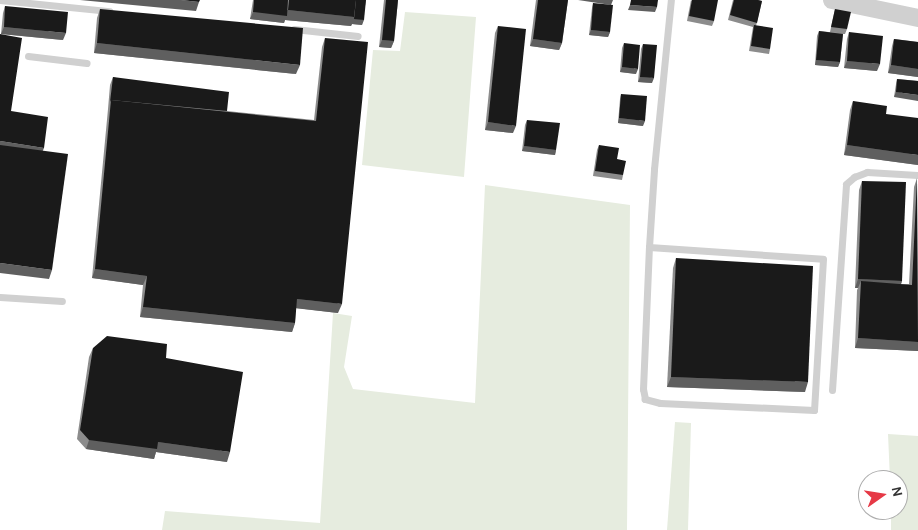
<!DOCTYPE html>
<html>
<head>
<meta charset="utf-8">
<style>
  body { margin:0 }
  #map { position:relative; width:918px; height:530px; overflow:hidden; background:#fff; font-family:Karla,sans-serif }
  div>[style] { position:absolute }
  .green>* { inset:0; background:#e6ecdf }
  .service>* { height:7px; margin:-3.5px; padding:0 3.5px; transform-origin:3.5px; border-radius:3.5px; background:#d0d0d0 }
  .tertiary>* { height:18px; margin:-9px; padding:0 9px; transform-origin:9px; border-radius:9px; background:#d0d0d0 }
  .wall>* { inset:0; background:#8c8c8c }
  .shaded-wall>* { inset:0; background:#5f5f5f }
  .building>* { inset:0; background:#1a1a1a }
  span { translate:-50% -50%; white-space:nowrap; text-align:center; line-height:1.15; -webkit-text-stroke:5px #fff; paint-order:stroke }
  .north { position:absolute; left:858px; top:470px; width:50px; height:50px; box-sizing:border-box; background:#fff; border:1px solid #adadad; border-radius:50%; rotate:77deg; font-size:14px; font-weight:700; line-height:20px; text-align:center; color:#333 }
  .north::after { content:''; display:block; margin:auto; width:18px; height:22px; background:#e63946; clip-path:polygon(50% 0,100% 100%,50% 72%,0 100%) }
</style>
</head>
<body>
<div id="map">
  <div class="green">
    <i style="clip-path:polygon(405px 12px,476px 17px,464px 177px,362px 165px,373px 50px,400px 51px)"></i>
    <i style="clip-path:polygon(485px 185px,630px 205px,627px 530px,162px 530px,165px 511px,320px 523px,333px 313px,352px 316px,344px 367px,353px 389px,475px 403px)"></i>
    <i style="clip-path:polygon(675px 422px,691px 423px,688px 530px,667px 530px)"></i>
    <i style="clip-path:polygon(888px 434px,918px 436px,918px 530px,891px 530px,891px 510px,898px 510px,898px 480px,890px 480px)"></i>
  </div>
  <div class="service">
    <i style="left:0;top:0;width:110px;rotate:5.8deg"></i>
    <i style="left:294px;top:29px;width:64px;rotate:6.2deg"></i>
    <i style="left:28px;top:56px;width:59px;rotate:6.8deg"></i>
    <i style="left:649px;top:247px;width:174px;rotate:3.9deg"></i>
    <i style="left:823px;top:259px;width:151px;rotate:93.4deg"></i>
    <i style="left:814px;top:410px;width:154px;rotate:-177.4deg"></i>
    <i style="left:660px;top:403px;width:16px;rotate:-165deg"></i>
    <i style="left:645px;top:399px;width:10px;rotate:-101deg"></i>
    <i style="left:643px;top:389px;width:142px;rotate:-87.6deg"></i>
    <i style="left:649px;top:247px;width:78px;rotate:-86.3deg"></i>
    <i style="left:654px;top:169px;width:170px;rotate:-84.3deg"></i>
    <i style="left:0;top:297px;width:62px;rotate:3.7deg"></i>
    <i style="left:832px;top:390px;width:206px;rotate:-86.1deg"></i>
    <i style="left:846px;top:184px;width:11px;rotate:-41deg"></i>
    <i style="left:854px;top:177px;width:14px;rotate:-21deg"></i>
    <i style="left:867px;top:172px;width:51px;rotate:3.4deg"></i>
  </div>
  <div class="tertiary">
    <i style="left:832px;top:0;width:88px;rotate:11.8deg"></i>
  </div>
  <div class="wall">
    <i style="clip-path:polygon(253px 0,366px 0,362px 25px,352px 24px,351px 26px,285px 20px,284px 23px,250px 19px)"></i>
    <i style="clip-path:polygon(384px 0,398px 0,394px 41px,391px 48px,379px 47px)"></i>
    <i style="clip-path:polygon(536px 0,568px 0,562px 43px,559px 50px,530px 46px)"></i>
    <i style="clip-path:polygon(691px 0,714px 21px,712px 26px,687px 21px)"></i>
    <i style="clip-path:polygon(733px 0,758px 0,762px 1px,756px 26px,770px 49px,769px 54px,749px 51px,753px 27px,728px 20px)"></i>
    <i style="clip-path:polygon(593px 3px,610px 32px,608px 37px,589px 35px,592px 8px)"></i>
    <i style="clip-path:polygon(5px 6px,63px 40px,1px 34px,3px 13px)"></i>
    <i style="clip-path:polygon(100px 9px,296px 74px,94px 53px,97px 18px)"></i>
    <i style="clip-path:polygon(835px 9px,847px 29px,845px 34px,843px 34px,840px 62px,838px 67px,815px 65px,817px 36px,819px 31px,838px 33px,830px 32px)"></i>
    <i style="clip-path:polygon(498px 26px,513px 133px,485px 130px,495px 33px)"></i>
    <i style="clip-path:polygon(849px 32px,877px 71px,844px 68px,847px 39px)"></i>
    <i style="clip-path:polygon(325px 38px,338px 313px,296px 308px,295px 323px,292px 332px,140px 317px,143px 285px,92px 278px,108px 109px,110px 85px,113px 77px,227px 111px,314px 120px,322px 47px)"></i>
    <i style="clip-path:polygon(894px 39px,918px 42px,918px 77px,888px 73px,892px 46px)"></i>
    <i style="clip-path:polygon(624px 43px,636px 74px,620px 72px,622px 48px)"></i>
    <i style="clip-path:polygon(643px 44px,652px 83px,638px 82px,641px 49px)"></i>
    <i style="clip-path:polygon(897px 79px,918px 81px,894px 97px,896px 84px)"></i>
    <i style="clip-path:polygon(621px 94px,643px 126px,618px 123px,620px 99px)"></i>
    <i style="clip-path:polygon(853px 101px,886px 114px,918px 165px,844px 155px,850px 110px)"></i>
    <i style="clip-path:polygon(527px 120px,556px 150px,555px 155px,522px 151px,525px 125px)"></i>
    <i style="clip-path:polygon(599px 145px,617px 159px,623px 175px,622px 180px,593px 176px,597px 150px)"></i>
    <i style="clip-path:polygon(917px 178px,918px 351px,855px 348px,857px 290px,858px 288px,855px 288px,859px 190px,862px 181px,902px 281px,901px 284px,909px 284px,914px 187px)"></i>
    <i style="clip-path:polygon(676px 258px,805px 392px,667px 387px,673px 268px)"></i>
    <i style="clip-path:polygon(93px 348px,166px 358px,227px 462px,156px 452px,154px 459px,86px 449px,77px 439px,89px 357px)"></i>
  </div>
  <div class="shaded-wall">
    <i style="clip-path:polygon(80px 0,181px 0,199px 2px,196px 11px)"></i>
    <i style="clip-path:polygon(578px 0,613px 0,611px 5px)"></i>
    <i style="clip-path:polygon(630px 5px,657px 7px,655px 12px,628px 10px)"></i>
    <i style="clip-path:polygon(288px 10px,354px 17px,364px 20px,362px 25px,352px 24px,351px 26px,285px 20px,284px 23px,250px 19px,253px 12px)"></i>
    <i style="clip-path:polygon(4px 27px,66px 33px,63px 40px,1px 34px)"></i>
    <i style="clip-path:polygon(591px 30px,610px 32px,608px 37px,589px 35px)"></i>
    <i style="clip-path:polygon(533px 39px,562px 43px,559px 50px,530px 46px)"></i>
    <i style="clip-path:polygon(382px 40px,394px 41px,391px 48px,379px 47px)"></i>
    <i style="clip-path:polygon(97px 43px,300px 65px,296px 74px,94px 53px)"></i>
    <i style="clip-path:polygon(816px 60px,840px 62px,838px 67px,815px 65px)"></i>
    <i style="clip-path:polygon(847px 61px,880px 64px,877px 71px,844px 68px)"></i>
    <i style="clip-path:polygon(891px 65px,918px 69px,918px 77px,888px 73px)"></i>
    <i style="clip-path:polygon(622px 67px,638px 69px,636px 74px,620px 72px)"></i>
    <i style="clip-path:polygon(640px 77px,654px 78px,652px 83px,638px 82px)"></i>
    <i style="clip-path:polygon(896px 92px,918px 95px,918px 101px,894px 97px)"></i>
    <i style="clip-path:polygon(619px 118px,645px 121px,643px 126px,618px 123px)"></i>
    <i style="clip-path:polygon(488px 122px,516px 126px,513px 133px,485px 130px)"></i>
    <i style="clip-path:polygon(0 141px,44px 148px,40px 157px,0 151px)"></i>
    <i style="clip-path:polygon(847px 145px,918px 155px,918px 165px,844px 155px)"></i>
    <i style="clip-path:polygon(524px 146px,556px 150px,555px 155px,522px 151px)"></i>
    <i style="clip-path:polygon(0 263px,52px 270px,49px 279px,0 273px)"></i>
    <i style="clip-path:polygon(95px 269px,147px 276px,143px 285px,92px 278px)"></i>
    <i style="clip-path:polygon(858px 279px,902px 281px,899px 290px,861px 281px,858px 288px,855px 288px)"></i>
    <i style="clip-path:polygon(297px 299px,342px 304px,338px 313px,294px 308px)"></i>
    <i style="clip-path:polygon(143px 307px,295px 323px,292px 332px,140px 317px)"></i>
    <i style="clip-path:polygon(858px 338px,918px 342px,918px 351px,855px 348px)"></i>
    <i style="clip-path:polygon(671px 377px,808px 382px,805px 392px,667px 387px)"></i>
    <i style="clip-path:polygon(89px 440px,158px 442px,230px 452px,227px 462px,156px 452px,154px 459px,86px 449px)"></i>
  </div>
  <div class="building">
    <i style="clip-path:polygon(181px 0,200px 0,199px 2px)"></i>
    <i style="clip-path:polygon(254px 0,288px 0,287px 16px,253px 12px)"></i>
    <i style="clip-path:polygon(289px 0,356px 0,354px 17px,288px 10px)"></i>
    <i style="clip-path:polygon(356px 0,366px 0,364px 20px,354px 19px)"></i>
    <i style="clip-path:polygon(386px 0,398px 0,394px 41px,382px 40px)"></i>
    <i style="clip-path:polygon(538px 0,568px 0,562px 43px,533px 39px)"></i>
    <i style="clip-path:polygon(631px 0,658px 0,657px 7px,630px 5px)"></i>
    <i style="clip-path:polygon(692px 0,718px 0,714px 21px,689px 16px)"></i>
    <i style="clip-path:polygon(734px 0,758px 0,762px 1px,757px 23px,730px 15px)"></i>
    <i style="clip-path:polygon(593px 3px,613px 5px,610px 32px,591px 30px)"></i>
    <i style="clip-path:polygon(5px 6px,68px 12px,66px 33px,4px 27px)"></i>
    <i style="clip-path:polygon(100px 9px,303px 28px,300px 65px,97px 43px)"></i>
    <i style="clip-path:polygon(835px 9px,851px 12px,847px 29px,831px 27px)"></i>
    <i style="clip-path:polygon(754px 25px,773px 28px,770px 49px,751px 46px)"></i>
    <i style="clip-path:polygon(498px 26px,526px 29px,516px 126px,488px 122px)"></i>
    <i style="clip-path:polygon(819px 31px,843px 34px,840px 62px,816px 60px)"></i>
    <i style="clip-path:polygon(849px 32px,883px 36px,880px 64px,847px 61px)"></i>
    <i style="clip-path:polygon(0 34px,22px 38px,11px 111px,48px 117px,44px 148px,0 141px)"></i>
    <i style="clip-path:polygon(325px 38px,368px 42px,342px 304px,297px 299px,295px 323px,143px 307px,147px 276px,95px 269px,111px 100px,316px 121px)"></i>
    <i style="clip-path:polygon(894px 39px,918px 42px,918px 69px,891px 65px)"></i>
    <i style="clip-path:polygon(624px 43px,640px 45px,638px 69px,622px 67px)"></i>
    <i style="clip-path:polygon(643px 44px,657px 45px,654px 78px,640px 77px)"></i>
    <i style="clip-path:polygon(113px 77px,229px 92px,227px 111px,111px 100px,110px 102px)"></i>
    <i style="clip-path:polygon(897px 79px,918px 81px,918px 95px,896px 92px)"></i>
    <i style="clip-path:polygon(621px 94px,647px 96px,645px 121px,619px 118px)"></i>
    <i style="clip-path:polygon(853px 101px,887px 106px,886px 114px,918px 118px,918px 155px,847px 145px)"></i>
    <i style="clip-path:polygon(527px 120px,560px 123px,556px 150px,524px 146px)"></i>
    <i style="clip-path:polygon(0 145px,68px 154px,52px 270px,0 263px)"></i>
    <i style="clip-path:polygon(599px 145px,619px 148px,617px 159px,626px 161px,623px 175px,595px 171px)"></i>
    <i style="clip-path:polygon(917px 178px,918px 342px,858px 338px,861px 281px,912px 285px)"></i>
    <i style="clip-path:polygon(862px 181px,906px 182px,902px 281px,858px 279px)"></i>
    <i style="clip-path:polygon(676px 258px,813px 266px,808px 382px,671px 377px)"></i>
    <i style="clip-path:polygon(107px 336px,167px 344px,166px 358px,243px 372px,230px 452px,158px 442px,157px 449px,89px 440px,80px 430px,93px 348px)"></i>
  </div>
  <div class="north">N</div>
</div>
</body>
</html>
